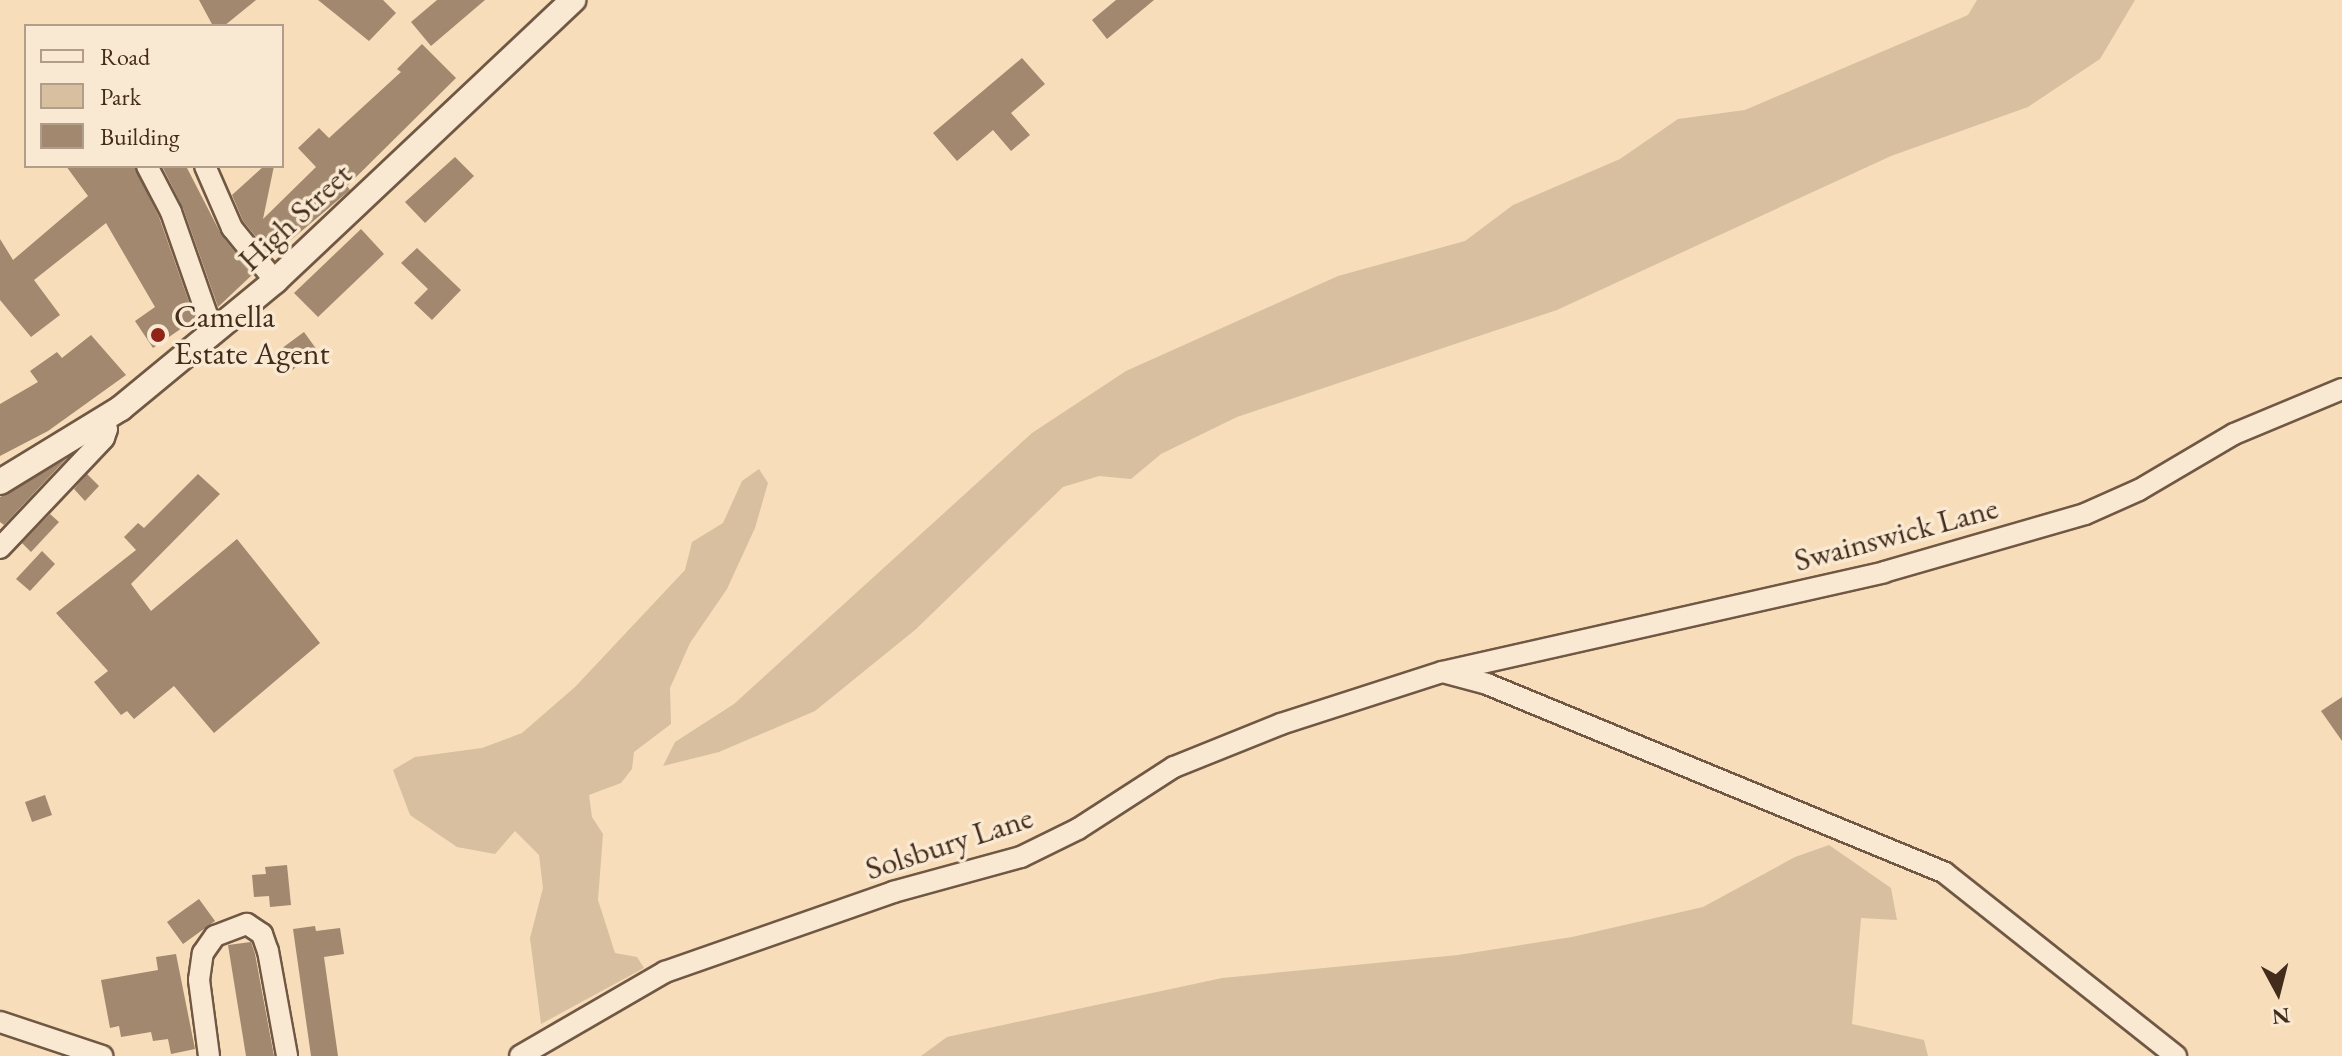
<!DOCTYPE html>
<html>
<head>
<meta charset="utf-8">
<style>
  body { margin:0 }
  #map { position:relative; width:2342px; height:1056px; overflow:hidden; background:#f7ddba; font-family:"EB Garamond",serif }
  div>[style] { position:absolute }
  .green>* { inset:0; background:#d8bf9f }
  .building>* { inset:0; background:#a1886e }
  .roads { filter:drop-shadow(2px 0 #705844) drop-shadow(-2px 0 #705844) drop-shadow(0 2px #705844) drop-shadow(0 -2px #705844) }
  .minor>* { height:20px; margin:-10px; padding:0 10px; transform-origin:10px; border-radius:10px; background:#fae9d2 }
  .tertiary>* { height:24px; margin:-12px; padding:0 12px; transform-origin:12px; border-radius:12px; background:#fae9d2 }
  .dots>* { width:22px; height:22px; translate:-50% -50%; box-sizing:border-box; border:4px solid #fae9d2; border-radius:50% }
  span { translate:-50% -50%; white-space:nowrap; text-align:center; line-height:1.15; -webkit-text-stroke:7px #fae9d2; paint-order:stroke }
  .street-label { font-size:32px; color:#432c1c }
  .poi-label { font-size:32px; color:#432c1c }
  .left { translate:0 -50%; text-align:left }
  .legend { position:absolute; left:24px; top:24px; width:260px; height:144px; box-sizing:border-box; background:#fae9d2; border:2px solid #b19d89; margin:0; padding:10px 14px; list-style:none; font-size:24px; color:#432c1c }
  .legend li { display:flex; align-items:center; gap:16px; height:40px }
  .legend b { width:40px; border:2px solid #b19d89 }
  .north { position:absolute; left:2238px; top:952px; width:80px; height:80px; -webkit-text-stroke:6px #fae9d2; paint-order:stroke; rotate:173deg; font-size:22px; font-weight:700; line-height:32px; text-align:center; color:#432c1c }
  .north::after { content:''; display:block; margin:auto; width:28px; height:36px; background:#432c1c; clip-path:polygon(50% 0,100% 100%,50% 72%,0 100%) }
</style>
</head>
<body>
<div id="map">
  <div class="green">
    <i style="clip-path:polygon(1977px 0,2135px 0,2100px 59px,2028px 107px,1891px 156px,1557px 310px,1237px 417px,1161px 454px,1131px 479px,1099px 476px,1063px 487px,915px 630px,815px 711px,719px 752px,663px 766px,675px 742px,734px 704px,1032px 433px,1126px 371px,1338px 276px,1465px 241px,1513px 205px,1620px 159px,1678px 119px,1745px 110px,1968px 15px)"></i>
    <i style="clip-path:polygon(759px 469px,768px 483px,755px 528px,727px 589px,690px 643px,670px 688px,671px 724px,634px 752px,632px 769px,621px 783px,589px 795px,592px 817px,603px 834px,598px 900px,615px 953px,637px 957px,644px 968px,541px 1024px,530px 938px,543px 888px,539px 855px,515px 831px,495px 854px,457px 847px,410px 815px,393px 770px,415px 757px,482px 748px,522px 733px,575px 687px,685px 570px,692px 542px,723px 523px,742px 481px)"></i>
    <i style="clip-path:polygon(1829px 845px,1891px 888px,1897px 920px,1861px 918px,1852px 1024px,1924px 1040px,1928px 1056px,921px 1056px,947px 1037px,1222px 978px,1458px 955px,1572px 937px,1703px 907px,1795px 857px)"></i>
  </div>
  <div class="building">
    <i style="clip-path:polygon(199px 0,256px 0,224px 26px,213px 26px)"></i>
    <i style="clip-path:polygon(318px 0,383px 0,396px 13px,369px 41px)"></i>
    <i style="clip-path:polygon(437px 0,485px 0,431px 46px,411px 22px)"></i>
    <i style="clip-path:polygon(1116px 0,1154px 0,1107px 39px,1092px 20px)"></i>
    <i style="clip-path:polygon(422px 44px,456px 78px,347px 186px,350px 190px,272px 256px,243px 221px,232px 195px,264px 166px,274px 166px,263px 219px,316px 167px,298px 148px,319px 128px,329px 138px,401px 72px,397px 69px)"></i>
    <i style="clip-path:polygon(1022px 58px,1045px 84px,1011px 113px,1030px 135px,1011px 151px,993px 130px,957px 161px,933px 133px)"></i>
    <i style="clip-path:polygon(455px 157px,474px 176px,425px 223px,405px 202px)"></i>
    <i style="clip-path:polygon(66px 166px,134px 166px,159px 217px,195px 319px,153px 348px,135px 321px,155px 307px,106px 223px,34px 280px,60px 315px,31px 337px,0 300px,0 239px,13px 260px,88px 196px)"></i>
    <i style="clip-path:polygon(162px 166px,186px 166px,222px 236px,253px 274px,218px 307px,183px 208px)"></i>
    <i style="clip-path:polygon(361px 229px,384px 254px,318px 317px,294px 293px)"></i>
    <i style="clip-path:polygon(417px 248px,461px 290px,432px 320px,414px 303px,428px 289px,401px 263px)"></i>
    <i style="clip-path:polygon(304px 332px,317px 350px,285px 376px,270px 357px)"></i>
    <i style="clip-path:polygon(91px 335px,126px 375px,48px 431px,0 456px,0 404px,38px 382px,30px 371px,57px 352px,62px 358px)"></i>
    <i style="clip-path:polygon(66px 459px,4px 525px,0 522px,0 497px)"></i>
    <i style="clip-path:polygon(87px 474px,99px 486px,85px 501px,74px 489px)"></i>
    <i style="clip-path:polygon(198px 474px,220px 494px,131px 584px,151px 611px,237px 539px,320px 643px,214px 733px,174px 686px,134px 719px,127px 711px,121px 715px,94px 682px,108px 671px,56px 613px,136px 550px,124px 537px,138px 523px,144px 528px)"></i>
    <i style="clip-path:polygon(50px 514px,59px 522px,31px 552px,22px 543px)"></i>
    <i style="clip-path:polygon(42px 551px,55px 564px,30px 591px,16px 579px)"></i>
    <i style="clip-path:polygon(2342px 697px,2342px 741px,2321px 711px)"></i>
    <i style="clip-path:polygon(45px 795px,52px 815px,32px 822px,25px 802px)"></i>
    <i style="clip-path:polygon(287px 865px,291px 905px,270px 907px,269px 896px,254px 897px,252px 875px,266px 874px,265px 867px)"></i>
    <i style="clip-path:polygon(199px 899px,215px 921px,183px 944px,167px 922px)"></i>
    <i style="clip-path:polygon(315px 926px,316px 931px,340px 928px,344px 954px,324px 957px,338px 1056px,311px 1056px,293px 929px)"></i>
    <i style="clip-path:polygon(251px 942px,255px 954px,274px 1056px,246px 1056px,228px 945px)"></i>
    <i style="clip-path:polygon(176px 954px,195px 1049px,171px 1054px,168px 1039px,153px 1041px,151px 1032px,121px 1037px,119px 1026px,110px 1028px,101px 980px,158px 970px,156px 957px)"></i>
  </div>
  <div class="roads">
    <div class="minor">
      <i style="left:147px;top:166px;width:52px;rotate:62.4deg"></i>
      <i style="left:171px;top:212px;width:127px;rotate:70.7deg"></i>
      <i style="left:205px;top:166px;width:68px;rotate:66.5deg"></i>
      <i style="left:232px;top:228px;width:68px;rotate:50.9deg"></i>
      <i style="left:0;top:548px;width:151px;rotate:-46.6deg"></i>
      <i style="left:104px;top:438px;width:9px;rotate:-72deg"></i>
      <i style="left:107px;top:429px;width:9px;rotate:-131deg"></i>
      <i style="left:1446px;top:673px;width:42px;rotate:15deg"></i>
      <i style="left:1487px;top:684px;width:495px;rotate:22.4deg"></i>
      <i style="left:1945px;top:873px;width:295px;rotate:38.4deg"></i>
      <i style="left:0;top:1022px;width:108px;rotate:18.4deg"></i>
      <i style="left:209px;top:1056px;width:77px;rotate:-97.5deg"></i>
      <i style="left:199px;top:980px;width:27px;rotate:-82deg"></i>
      <i style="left:203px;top:953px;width:21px;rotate:-55deg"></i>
      <i style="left:215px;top:936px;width:34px;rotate:-21deg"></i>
      <i style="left:247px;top:924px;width:18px;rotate:34deg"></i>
      <i style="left:262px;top:934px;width:18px;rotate:71deg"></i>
      <i style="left:268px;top:951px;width:107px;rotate:79.7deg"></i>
      <i style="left:520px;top:1056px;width:168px;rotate:-30.1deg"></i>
      <i style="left:665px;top:972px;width:242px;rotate:-19.3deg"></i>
      <i style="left:893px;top:892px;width:133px;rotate:-15.3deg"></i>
      <i style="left:1021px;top:857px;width:64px;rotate:-26.2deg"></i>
      <i style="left:1078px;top:829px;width:114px;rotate:-32.9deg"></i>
      <i style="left:1174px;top:767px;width:115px;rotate:-21.9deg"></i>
      <i style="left:1281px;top:724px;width:169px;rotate:-17.9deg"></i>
      <i style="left:1442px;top:672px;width:453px;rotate:-12.7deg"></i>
      <i style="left:1884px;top:572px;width:209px;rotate:-16.1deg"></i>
      <i style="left:2085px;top:514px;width:59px;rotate:-24deg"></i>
      <i style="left:2139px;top:490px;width:110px;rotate:-30.5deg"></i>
      <i style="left:2234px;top:434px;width:117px;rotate:-22.6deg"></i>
    </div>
    <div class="tertiary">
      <i style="left:0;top:482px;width:142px;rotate:-31.4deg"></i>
      <i style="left:121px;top:408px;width:200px;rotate:-39.5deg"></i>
      <i style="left:275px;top:281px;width:410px;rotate:-43.3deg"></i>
    </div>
  </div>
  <div class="dots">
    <i style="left:158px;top:335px;background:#8f2418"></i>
  </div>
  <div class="street-label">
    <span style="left:295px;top:217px;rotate:-43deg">High Street</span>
    <span style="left:1896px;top:534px;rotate:-15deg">Swainswick Lane</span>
    <span style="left:949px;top:843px;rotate:-18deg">Solsbury Lane</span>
  </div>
  <div class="poi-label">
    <span class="left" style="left:174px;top:335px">Camella<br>Estate Agent</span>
  </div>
  <ul class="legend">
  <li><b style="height:10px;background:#fae9d2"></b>Road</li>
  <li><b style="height:22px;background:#d8bf9f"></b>Park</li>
  <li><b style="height:22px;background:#a1886e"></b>Building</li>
  </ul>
  <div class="north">N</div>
</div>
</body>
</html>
